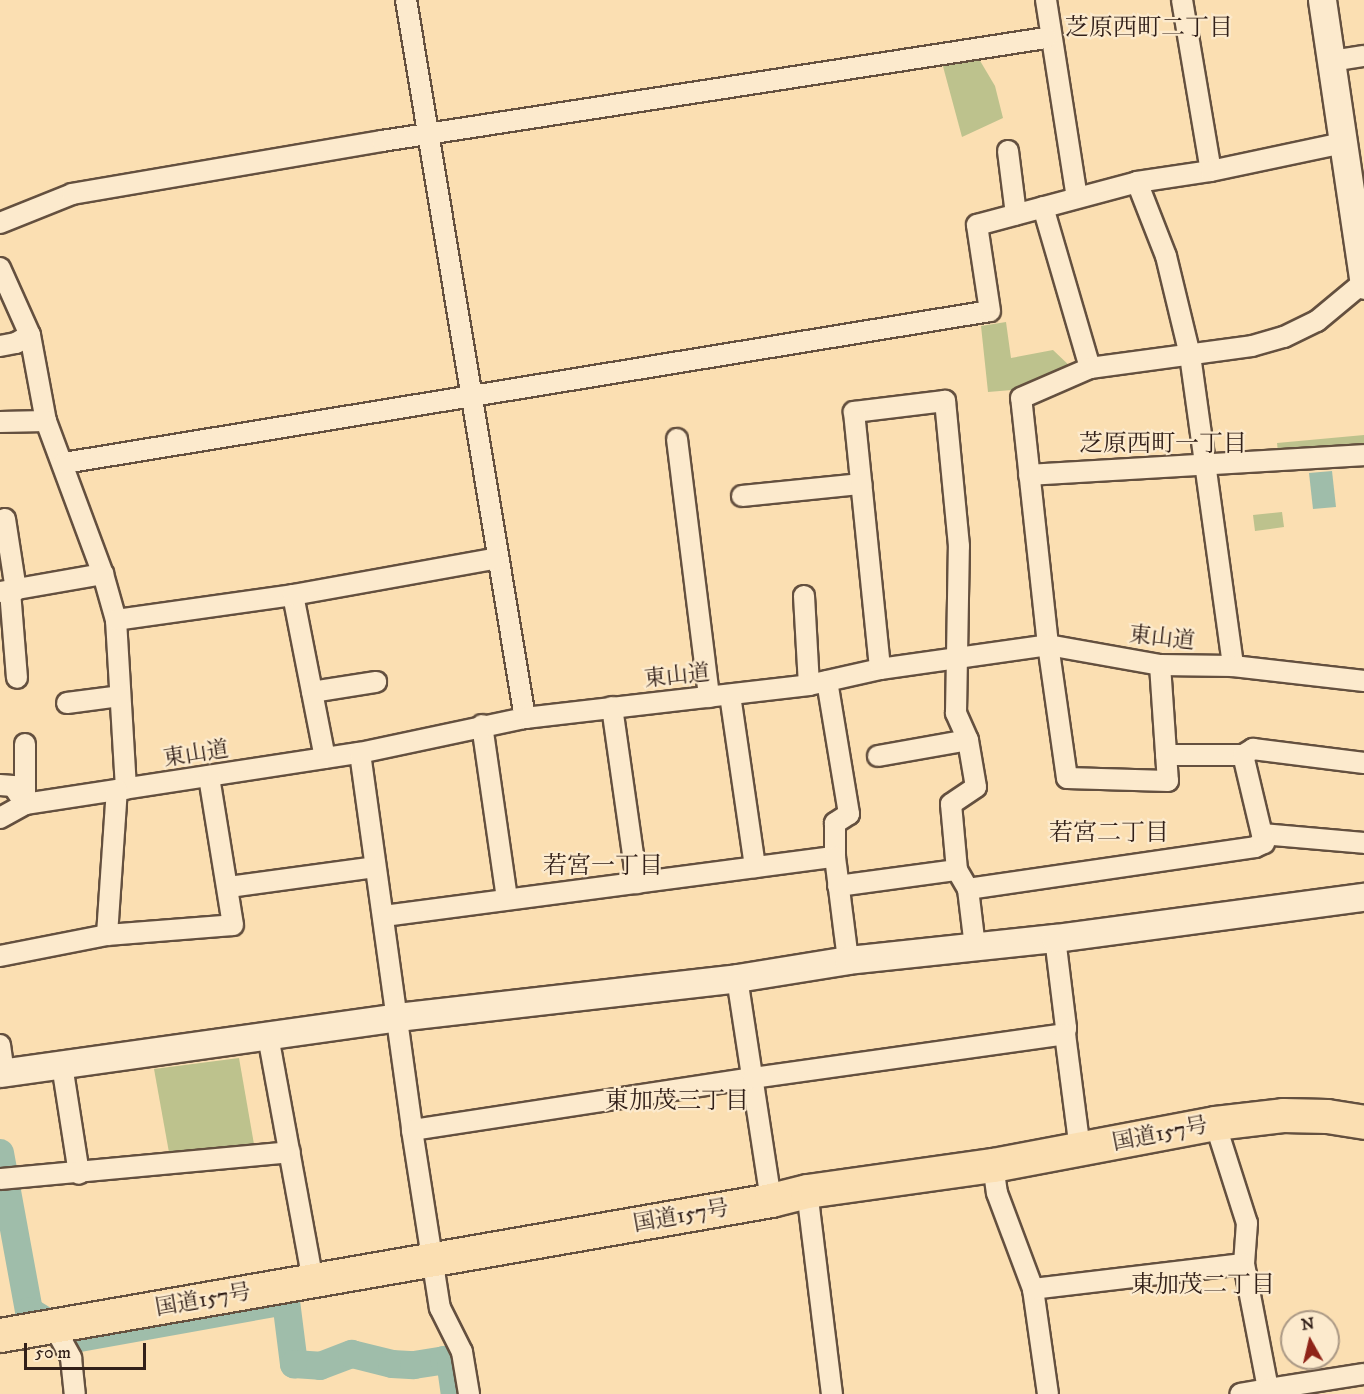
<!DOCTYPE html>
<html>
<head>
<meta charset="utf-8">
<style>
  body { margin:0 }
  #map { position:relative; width:1364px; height:1394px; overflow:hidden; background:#fbdfb2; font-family:"IM FELL DW Pica","Noto Serif JP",serif }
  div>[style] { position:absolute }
  .green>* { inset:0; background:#bdc28d }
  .water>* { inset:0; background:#9fbdaa }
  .river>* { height:28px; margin:-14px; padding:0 14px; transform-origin:14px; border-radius:14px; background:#9fbdaa }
  .roads { filter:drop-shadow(2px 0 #64503f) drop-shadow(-2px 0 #64503f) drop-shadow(0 2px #64503f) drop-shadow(0 -2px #64503f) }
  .street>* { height:20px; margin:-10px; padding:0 10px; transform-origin:10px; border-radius:10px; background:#fceacd }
  .secondary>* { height:27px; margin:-13.5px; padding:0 13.5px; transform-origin:13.5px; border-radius:13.5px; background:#fceacd }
  .highway>* { height:33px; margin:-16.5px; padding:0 16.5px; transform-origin:16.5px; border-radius:16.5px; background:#fbdfb2 }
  span { translate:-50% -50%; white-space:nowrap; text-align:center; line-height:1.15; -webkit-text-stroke:4.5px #fceacd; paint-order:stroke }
  .street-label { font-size:22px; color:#322019 }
  .neighbourhood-label { font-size:24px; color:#322019 }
  .north { position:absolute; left:1280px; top:1310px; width:60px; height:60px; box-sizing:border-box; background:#fceacd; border:2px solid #ab9985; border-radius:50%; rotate:352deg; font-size:16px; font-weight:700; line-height:24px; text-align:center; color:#322019 }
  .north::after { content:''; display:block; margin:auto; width:21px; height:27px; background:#8f2418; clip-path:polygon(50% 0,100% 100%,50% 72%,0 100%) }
  .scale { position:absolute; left:24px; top:1343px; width:122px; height:27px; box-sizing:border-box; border:3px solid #322019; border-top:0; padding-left:8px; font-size:18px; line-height:21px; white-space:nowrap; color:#322019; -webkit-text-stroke:4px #fceacd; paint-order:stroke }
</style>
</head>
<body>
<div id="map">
  <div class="green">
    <i style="clip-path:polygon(976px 54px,995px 86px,1003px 118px,962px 137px,941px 59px)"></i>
    <i style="clip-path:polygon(1006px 322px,1011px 358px,1053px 350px,1073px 369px,1023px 389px,988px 392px,981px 326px)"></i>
    <i style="clip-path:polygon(1364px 435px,1364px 448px,1278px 452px,1277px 443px)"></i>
    <i style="clip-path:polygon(1282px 512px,1284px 527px,1255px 531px,1253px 515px)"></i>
    <i style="clip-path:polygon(239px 1058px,255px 1150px,170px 1158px,154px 1069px)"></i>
  </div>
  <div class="water">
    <i style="clip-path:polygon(1332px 471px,1336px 507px,1313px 509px,1309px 473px)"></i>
  </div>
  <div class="river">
    <i style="left:0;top:1153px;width:161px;rotate:79.6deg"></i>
    <i style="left:29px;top:1311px;width:53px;rotate:31.9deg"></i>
    <i style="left:74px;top:1339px;width:215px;rotate:-10.2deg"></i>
    <i style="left:286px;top:1301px;width:64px;rotate:82.8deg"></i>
    <i style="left:294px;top:1364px;width:26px;rotate:4deg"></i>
    <i style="left:320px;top:1366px;width:34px;rotate:-21deg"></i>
    <i style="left:352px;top:1354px;width:41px;rotate:14deg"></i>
    <i style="left:392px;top:1364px;width:22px;rotate:3deg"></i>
    <i style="left:414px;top:1365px;width:30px;rotate:-9deg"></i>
    <i style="left:444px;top:1360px;width:10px;rotate:45deg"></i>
    <i style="left:451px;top:1367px;width:27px;rotate:82deg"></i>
  </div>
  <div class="roads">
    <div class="street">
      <i style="left:406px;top:0;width:728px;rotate:80.59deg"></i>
      <i style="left:1046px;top:0;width:199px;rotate:81.1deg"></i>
      <i style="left:1182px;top:0;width:173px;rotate:80.4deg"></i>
      <i style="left:1331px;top:61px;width:33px;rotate:-9deg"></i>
      <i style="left:1008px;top:151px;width:64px;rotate:82.8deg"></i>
      <i style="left:1137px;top:182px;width:79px;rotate:68.6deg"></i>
      <i style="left:1166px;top:256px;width:102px;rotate:76.4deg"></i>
      <i style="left:1190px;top:355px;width:314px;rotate:82.1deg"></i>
      <i style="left:1043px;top:207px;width:168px;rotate:73.7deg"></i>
      <i style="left:0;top:223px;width:78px;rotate:-21.9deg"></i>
      <i style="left:72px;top:194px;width:314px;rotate:-9.7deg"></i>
      <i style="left:382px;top:141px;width:672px;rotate:-8.82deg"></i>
      <i style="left:0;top:268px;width:73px;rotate:65.9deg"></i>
      <i style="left:30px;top:335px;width:87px;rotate:79.5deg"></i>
      <i style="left:46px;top:421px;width:163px;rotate:69.6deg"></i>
      <i style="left:103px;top:574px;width:48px;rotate:74.2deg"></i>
      <i style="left:116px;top:620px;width:169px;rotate:86.6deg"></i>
      <i style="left:0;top:346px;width:16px;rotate:-11deg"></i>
      <i style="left:16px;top:343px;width:16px;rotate:-30deg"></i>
      <i style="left:0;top:422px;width:46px;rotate:-1.2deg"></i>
      <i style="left:677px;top:439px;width:260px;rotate:82.9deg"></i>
      <i style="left:64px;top:463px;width:938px;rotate:-9.32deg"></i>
      <i style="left:990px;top:311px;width:87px;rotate:-98.6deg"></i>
      <i style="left:977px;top:225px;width:166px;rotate:-15deg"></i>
      <i style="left:1137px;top:182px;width:75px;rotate:-8.5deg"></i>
      <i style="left:1211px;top:171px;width:135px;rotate:-12deg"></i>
      <i style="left:1029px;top:475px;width:336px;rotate:-3.4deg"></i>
      <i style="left:742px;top:496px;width:120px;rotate:-5.8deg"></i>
      <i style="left:5px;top:519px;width:72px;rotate:81.2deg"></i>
      <i style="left:10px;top:591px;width:87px;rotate:85.4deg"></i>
      <i style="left:0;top:592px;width:105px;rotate:-9.9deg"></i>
      <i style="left:293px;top:595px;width:166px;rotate:78.9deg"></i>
      <i style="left:804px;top:596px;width:89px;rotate:86.8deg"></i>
      <i style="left:116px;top:620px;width:179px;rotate:-8deg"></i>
      <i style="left:293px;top:595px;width:208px;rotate:-10.2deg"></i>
      <i style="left:1160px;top:665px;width:116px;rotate:86.1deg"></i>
      <i style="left:1168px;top:781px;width:101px;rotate:-178.3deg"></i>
      <i style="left:1067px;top:778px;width:134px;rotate:-98.1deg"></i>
      <i style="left:1048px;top:645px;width:248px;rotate:-96.2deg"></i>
      <i style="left:1021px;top:398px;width:75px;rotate:-23.5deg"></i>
      <i style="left:1090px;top:368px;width:163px;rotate:-7.7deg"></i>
      <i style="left:1252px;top:346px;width:33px;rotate:-16deg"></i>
      <i style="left:1284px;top:337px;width:37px;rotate:-26deg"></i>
      <i style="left:1317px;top:321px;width:61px;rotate:-39.7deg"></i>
      <i style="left:827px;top:681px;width:135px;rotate:80.6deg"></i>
      <i style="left:849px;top:814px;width:17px;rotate:147deg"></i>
      <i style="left:835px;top:823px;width:34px;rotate:90deg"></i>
      <i style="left:312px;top:692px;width:65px;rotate:-8.9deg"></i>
      <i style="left:730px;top:695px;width:174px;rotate:81.7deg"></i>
      <i style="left:67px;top:703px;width:53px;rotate:-7.5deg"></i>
      <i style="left:612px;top:707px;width:178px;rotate:81.9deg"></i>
      <i style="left:482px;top:725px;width:176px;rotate:81.8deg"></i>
      <i style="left:360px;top:753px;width:381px;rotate:82.1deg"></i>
      <i style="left:412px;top:1130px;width:180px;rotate:81.1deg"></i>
      <i style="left:440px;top:1308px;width:49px;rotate:63.4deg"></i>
      <i style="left:462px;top:1352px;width:43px;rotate:80.5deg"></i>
      <i style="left:1166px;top:755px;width:77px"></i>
      <i style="left:1243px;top:755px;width:12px;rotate:-31deg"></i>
      <i style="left:1253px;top:749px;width:112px;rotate:7.2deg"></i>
      <i style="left:878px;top:756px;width:91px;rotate:-10.1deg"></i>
      <i style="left:0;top:785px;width:13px;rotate:4deg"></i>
      <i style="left:13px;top:786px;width:22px;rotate:56deg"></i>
      <i style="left:25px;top:804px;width:60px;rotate:-90deg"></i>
      <i style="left:0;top:818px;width:29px;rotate:-29deg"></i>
      <i style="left:25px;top:804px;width:339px;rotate:-8.7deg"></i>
      <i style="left:360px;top:753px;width:169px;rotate:-12deg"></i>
      <i style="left:525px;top:718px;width:286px;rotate:-6.6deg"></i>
      <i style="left:809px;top:685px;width:73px;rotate:-12.7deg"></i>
      <i style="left:880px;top:669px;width:170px;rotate:-8.1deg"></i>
      <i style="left:1048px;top:645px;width:114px;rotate:10.1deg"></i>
      <i style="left:1160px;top:665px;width:73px;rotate:0.8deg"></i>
      <i style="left:1233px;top:666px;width:132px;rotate:6.5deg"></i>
      <i style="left:1262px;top:834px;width:102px;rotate:5deg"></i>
      <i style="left:957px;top:870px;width:22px;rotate:60deg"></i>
      <i style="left:968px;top:889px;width:290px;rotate:-8.3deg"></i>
      <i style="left:1255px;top:847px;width:10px;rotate:-24deg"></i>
      <i style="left:1264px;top:843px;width:90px;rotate:-103.4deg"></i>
      <i style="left:838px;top:886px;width:120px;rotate:-7.7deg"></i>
      <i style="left:957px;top:870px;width:66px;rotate:-95.2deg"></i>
      <i style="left:951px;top:804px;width:30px;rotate:-34deg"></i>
      <i style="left:976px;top:787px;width:48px;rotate:-99.7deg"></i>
      <i style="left:968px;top:740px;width:30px;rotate:-114deg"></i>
      <i style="left:956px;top:713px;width:167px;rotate:-89deg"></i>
      <i style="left:959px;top:546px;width:146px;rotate:-95.5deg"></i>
      <i style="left:945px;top:401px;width:92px;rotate:173.1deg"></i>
      <i style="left:854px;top:412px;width:258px;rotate:84.2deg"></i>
      <i style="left:229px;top:887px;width:147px;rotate:-7.8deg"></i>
      <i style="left:968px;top:889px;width:58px;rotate:83.1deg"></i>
      <i style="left:384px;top:916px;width:455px;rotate:-7.5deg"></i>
      <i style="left:835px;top:857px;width:104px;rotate:82.8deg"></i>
      <i style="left:107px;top:935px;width:145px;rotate:-86.1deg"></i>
      <i style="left:1055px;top:938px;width:91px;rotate:83deg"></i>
      <i style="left:1066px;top:1028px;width:6px;rotate:99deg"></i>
      <i style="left:0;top:956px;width:109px;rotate:-11.1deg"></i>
      <i style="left:107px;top:935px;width:126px;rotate:-4.5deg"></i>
      <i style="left:233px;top:925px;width:151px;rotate:-99.2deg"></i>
      <i style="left:737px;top:978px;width:225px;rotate:81.3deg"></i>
      <i style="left:268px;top:1036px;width:248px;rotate:79.6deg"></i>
      <i style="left:0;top:1045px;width:27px;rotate:82deg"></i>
      <i style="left:62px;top:1065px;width:110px;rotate:81.1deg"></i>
      <i style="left:1215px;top:1123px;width:105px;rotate:72.3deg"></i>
      <i style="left:1247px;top:1223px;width:41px;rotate:94.2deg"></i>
      <i style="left:1244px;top:1264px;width:127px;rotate:79.1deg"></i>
      <i style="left:1268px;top:1389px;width:28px;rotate:170deg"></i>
      <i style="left:412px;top:1130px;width:345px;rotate:-8.7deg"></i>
      <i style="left:753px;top:1078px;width:315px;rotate:-8deg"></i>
      <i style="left:1065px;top:1034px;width:116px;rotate:82.6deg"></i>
      <i style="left:993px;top:1165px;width:28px;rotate:82deg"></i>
      <i style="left:997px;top:1193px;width:103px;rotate:69.4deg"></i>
      <i style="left:1033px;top:1289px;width:106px;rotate:81.9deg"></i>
      <i style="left:0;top:1179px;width:291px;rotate:-5.3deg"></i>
      <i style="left:807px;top:1191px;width:205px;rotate:83deg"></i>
      <i style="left:1033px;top:1289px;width:212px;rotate:-6.8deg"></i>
      <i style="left:53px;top:1325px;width:38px;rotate:61deg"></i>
      <i style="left:71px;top:1358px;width:36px;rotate:84deg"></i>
      <i style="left:1268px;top:1389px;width:97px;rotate:-8.9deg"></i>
    </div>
    <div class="secondary">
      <i style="left:1322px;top:0;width:288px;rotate:81.6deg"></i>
      <i style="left:0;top:1073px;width:401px;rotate:-8deg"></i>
      <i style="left:397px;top:1017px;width:342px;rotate:-6.5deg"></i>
      <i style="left:737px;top:978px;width:112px;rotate:-9.2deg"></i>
      <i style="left:848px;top:960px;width:208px;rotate:-6.1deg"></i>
      <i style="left:1055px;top:938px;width:312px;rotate:-7.6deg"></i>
    </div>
    <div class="highway">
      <i style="left:0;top:1335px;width:783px;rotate:-9.93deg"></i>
      <i style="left:771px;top:1200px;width:37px;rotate:-14deg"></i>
      <i style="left:807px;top:1191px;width:188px;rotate:-8deg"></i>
      <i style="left:993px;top:1165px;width:226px;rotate:-10.7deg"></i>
      <i style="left:1215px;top:1123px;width:68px;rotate:-6.7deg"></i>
      <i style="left:1283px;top:1115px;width:44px;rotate:1.3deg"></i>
      <i style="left:1327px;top:1116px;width:37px;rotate:9deg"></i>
    </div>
  </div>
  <div class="street-label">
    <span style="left:1162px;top:638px;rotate:6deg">東山道</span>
    <span style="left:677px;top:676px;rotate:-6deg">東山道</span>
    <span style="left:196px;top:754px;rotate:-9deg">東山道</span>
    <span style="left:1160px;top:1134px;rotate:-11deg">国道157号</span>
    <span style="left:681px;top:1216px;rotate:-10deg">国道157号</span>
    <span style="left:203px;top:1300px;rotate:-10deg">国道157号</span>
  </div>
  <div class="neighbourhood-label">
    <span style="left:1149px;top:29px">芝原西町二丁目</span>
    <span style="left:1163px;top:445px">芝原西町一丁目</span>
    <span style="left:1109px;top:834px">若宮二丁目</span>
    <span style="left:603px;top:867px">若宮一丁目</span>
    <span style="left:677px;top:1102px">東加茂三丁目</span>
    <span style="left:1203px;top:1286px">東加茂二丁目</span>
  </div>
  <div class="north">N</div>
  <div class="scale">50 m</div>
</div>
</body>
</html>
